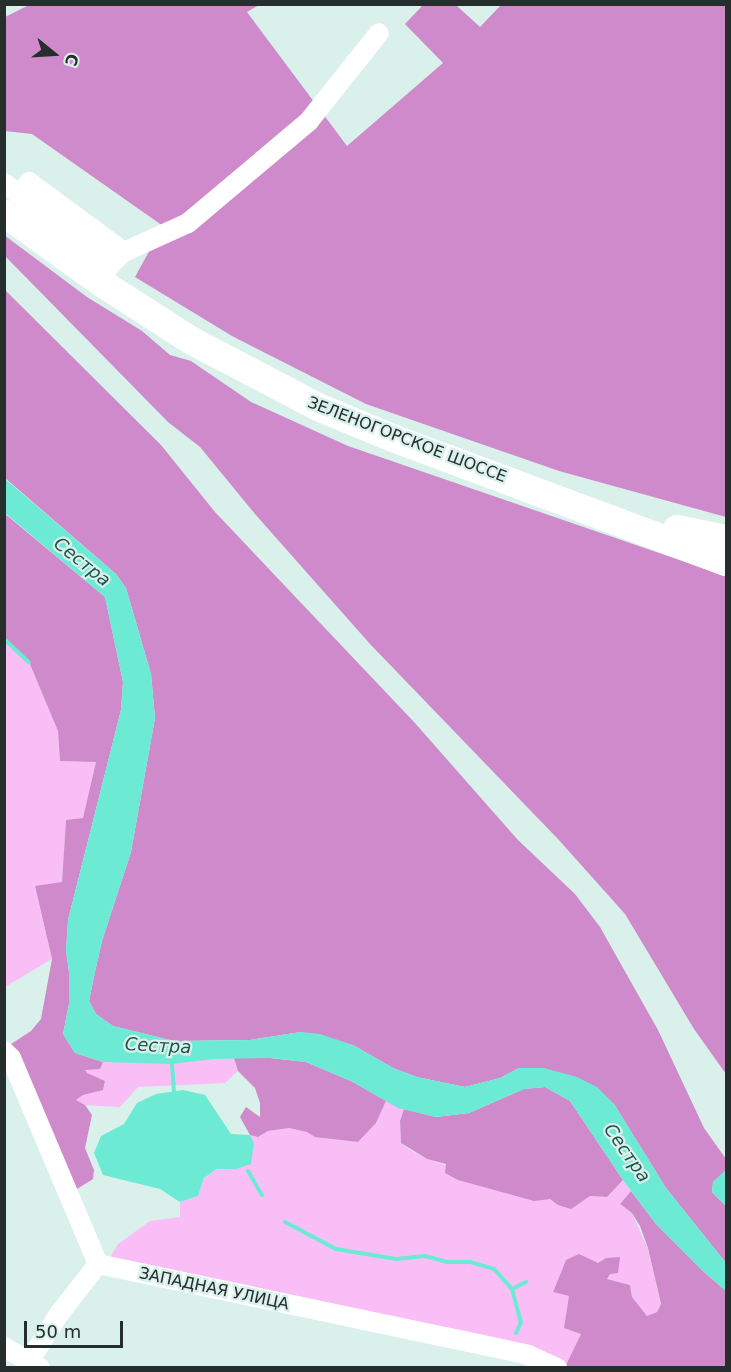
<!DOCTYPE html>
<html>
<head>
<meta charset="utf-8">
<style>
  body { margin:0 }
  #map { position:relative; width:731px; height:1372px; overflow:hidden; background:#d9f0eb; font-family:"DejaVu Sans",sans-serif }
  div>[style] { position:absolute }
  .green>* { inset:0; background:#f9bef6 }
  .forest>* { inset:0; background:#ce8aca }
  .water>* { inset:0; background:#6dead4 }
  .stream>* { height:4px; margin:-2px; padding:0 2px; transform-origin:2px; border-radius:2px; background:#6dead4 }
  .minor>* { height:20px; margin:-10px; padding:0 10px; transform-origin:10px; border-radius:10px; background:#fff }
  .highway>* { height:28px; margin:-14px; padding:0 14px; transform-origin:14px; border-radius:14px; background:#fff }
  span { translate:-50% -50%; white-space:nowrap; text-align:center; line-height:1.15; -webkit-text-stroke:4.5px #d9f0eb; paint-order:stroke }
  .street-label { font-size:16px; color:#252e2c }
  .water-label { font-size:18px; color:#1f554c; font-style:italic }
  .frame { position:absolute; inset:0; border:6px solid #252e2c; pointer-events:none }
  .north { position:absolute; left:24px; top:24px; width:60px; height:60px; -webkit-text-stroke:4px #d9f0eb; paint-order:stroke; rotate:108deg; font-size:16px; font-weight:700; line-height:24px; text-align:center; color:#252e2c }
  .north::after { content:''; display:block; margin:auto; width:21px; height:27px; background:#252e2c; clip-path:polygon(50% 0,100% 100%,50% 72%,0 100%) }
  .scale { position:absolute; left:24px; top:1321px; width:99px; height:27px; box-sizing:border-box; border:3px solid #252e2c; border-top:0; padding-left:8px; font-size:18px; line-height:21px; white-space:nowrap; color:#252e2c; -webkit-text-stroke:4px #d9f0eb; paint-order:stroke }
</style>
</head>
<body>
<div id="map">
  <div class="green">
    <i style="clip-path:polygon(4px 639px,29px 662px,58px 731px,60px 761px,96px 762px,83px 819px,66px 820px,62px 882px,35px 887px,52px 959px,5px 987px)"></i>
    <i style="clip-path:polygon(234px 1058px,238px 1071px,225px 1083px,138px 1087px,120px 1107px,85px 1105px,76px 1100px,83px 1095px,103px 1090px,105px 1081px,86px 1073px,84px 1069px,100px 1069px,103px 1062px)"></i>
    <i style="clip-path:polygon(386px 1101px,404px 1109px,400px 1121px,401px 1143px,412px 1151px,427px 1159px,550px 1199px,558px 1205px,578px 1202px,590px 1196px,607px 1197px,623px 1180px,631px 1191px,620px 1204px,632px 1213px,648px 1249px,661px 1305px,657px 1312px,647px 1316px,632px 1297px,630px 1285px,607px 1279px,610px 1274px,598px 1264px,566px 1260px,553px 1292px,570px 1296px,566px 1314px,581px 1334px,565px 1367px,109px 1259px,118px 1244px,150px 1221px,180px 1217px,180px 1202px,198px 1196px,204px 1178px,218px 1169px,236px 1169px,254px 1143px,250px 1135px,258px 1137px,268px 1131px,289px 1128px,307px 1132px,316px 1137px,358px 1142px,376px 1123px)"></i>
  </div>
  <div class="forest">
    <i style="clip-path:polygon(29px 5px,259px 5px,247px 12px,347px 146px,443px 63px,405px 24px,423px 5px,456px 5px,480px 27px,501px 5px,726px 5px,726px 517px,559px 471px,366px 404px,232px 336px,135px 277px,163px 226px,32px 134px,5px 131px,5px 17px)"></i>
    <i style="clip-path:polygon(4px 235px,87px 297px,142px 331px,170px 355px,191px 361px,251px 402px,348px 446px,726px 576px,726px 1074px,694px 1029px,625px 914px,558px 839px,370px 644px,255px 514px,200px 447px,168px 422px,5px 256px)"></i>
    <i style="clip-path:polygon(4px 289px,161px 445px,215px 512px,414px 722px,518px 840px,575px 894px,600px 927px,658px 1030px,704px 1128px,726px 1159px,726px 1170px,713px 1182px,712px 1192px,726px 1206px,726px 1263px,666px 1188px,614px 1104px,519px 1068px,500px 1078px,465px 1087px,417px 1077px,393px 1068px,353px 1045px,301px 1032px,250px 1040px,174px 1041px,113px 1026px,96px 1014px,89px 1001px,93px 981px,102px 941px,131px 852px,155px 718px,151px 674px,126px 588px,116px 574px,5px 478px)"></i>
    <i style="clip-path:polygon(4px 513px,105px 597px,123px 682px,121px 710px,68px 920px,66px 951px,69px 972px,69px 1004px,63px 1034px,75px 1053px,103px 1062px,100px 1069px,85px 1070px,87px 1073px,105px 1081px,103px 1090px,83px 1095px,76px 1100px,85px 1105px,92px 1115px,85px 1148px,94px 1170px,93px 1179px,69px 1194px,5px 1048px,31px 1031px,41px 1019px,52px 959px,35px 886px,62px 882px,66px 820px,83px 818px,96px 762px,60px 761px,58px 731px,29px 662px,5px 639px)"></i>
    <i style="clip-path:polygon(234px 1058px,270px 1058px,306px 1062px,353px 1082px,386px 1101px,376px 1123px,358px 1142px,315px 1137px,307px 1132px,289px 1128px,268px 1131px,258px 1137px,250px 1135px,240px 1117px,246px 1107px,260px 1117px,260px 1103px,255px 1088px,238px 1071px)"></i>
    <i style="clip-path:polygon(545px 1087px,570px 1101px,623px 1180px,607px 1197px,590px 1196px,571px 1209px,558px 1205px,550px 1199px,534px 1201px,458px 1180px,445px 1173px,446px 1164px,427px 1159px,401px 1143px,400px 1121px,404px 1109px,436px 1117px,469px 1113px,524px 1089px)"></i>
    <i style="clip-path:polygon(631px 1191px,656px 1224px,704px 1272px,726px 1291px,726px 1367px,565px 1367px,581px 1334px,564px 1328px,569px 1296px,553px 1292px,566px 1260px,579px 1254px,598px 1263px,606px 1258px,620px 1257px,618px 1273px,610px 1274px,607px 1279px,630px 1285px,632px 1297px,647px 1316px,657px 1312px,661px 1304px,648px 1248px,640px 1226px,632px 1213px,620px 1204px)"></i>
  </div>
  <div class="water">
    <i style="clip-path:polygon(4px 478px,116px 574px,126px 588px,151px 674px,155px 718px,131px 852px,102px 941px,93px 981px,89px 1001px,96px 1014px,113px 1026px,174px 1041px,250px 1040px,301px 1032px,320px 1034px,353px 1045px,393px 1068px,417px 1077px,465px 1087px,500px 1078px,519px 1068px,544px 1068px,577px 1077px,597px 1087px,614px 1104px,666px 1188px,726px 1263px,726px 1291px,704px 1272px,656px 1224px,623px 1180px,570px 1101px,545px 1087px,524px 1089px,469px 1113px,436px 1117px,398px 1108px,353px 1082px,306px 1062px,270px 1058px,214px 1059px,172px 1064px,103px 1062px,75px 1053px,63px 1034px,69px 1004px,69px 972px,66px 951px,68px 920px,121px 710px,123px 682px,105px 597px,5px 513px)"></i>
    <i style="clip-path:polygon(183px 1090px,205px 1095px,231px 1134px,250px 1135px,254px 1143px,251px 1164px,236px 1169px,217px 1169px,204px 1178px,198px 1196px,180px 1202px,160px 1189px,103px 1175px,94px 1153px,101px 1136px,124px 1124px,137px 1103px,156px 1094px)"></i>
    <i style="clip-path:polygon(726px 1170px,726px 1206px,712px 1192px,713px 1182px)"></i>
  </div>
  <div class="stream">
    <i style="left:4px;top:639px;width:34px;rotate:43deg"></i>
    <i style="left:172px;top:1064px;width:28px;rotate:86deg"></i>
    <i style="left:248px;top:1171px;width:28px;rotate:60deg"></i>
    <i style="left:285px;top:1222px;width:58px;rotate:27.9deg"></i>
    <i style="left:336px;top:1249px;width:61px;rotate:9.5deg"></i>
    <i style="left:396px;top:1259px;width:29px;rotate:-6deg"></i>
    <i style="left:425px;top:1256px;width:23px;rotate:15deg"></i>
    <i style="left:447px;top:1262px;width:23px"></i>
    <i style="left:470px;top:1262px;width:25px;rotate:16deg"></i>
    <i style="left:494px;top:1269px;width:27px;rotate:48deg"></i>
    <i style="left:512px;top:1289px;width:16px;rotate:-27deg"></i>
    <i style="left:512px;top:1289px;width:34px;rotate:75deg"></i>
    <i style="left:521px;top:1322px;width:12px;rotate:114deg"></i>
  </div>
  <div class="minor">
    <i style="left:4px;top:183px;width:134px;rotate:37.1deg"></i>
    <i style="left:20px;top:195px;width:16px;rotate:-55deg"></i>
    <i style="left:29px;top:182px;width:118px;rotate:36.4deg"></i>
    <i style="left:100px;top:282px;width:21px;rotate:-59deg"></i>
    <i style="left:111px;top:264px;width:18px;rotate:-43deg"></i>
    <i style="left:124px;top:252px;width:70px;rotate:-24.4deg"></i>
    <i style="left:188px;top:223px;width:158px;rotate:-40.1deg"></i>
    <i style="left:309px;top:121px;width:112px;rotate:-51.5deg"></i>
    <i style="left:4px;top:1051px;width:10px;rotate:45deg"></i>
    <i style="left:11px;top:1058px;width:224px;rotate:67.1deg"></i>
    <i style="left:98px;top:1264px;width:440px;rotate:11.9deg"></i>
    <i style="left:528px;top:1355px;width:32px;rotate:24deg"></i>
    <i style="left:4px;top:1347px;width:42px;rotate:30.3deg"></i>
    <i style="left:31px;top:1368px;width:8px;rotate:-97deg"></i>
    <i style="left:30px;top:1360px;width:54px;rotate:-57.8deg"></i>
    <i style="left:59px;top:1314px;width:63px;rotate:-52deg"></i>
  </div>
  <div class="highway">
    <i style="left:4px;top:213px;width:118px;rotate:35.7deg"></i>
    <i style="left:100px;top:282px;width:109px;rotate:32.7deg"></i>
    <i style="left:192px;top:341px;width:142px;rotate:27.6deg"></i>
    <i style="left:318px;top:407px;width:83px;rotate:22.6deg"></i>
    <i style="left:395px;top:439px;width:353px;rotate:20.4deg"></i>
    <i style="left:677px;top:529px;width:50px;rotate:11.5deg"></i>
  </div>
  <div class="street-label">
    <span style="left:407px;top:440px;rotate:21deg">ЗЕЛЕНОГОРСКОЕ ШОССЕ</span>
    <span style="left:214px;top:1289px;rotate:12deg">ЗАПАДНАЯ УЛИЦА</span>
  </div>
  <div class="water-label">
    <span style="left:82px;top:562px;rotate:39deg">Сестра</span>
    <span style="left:158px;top:1046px;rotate:3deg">Сестра</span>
    <span style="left:627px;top:1153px;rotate:55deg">Сестра</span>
  </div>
  <div class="frame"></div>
  <div class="north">С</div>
  <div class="scale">50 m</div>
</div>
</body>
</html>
